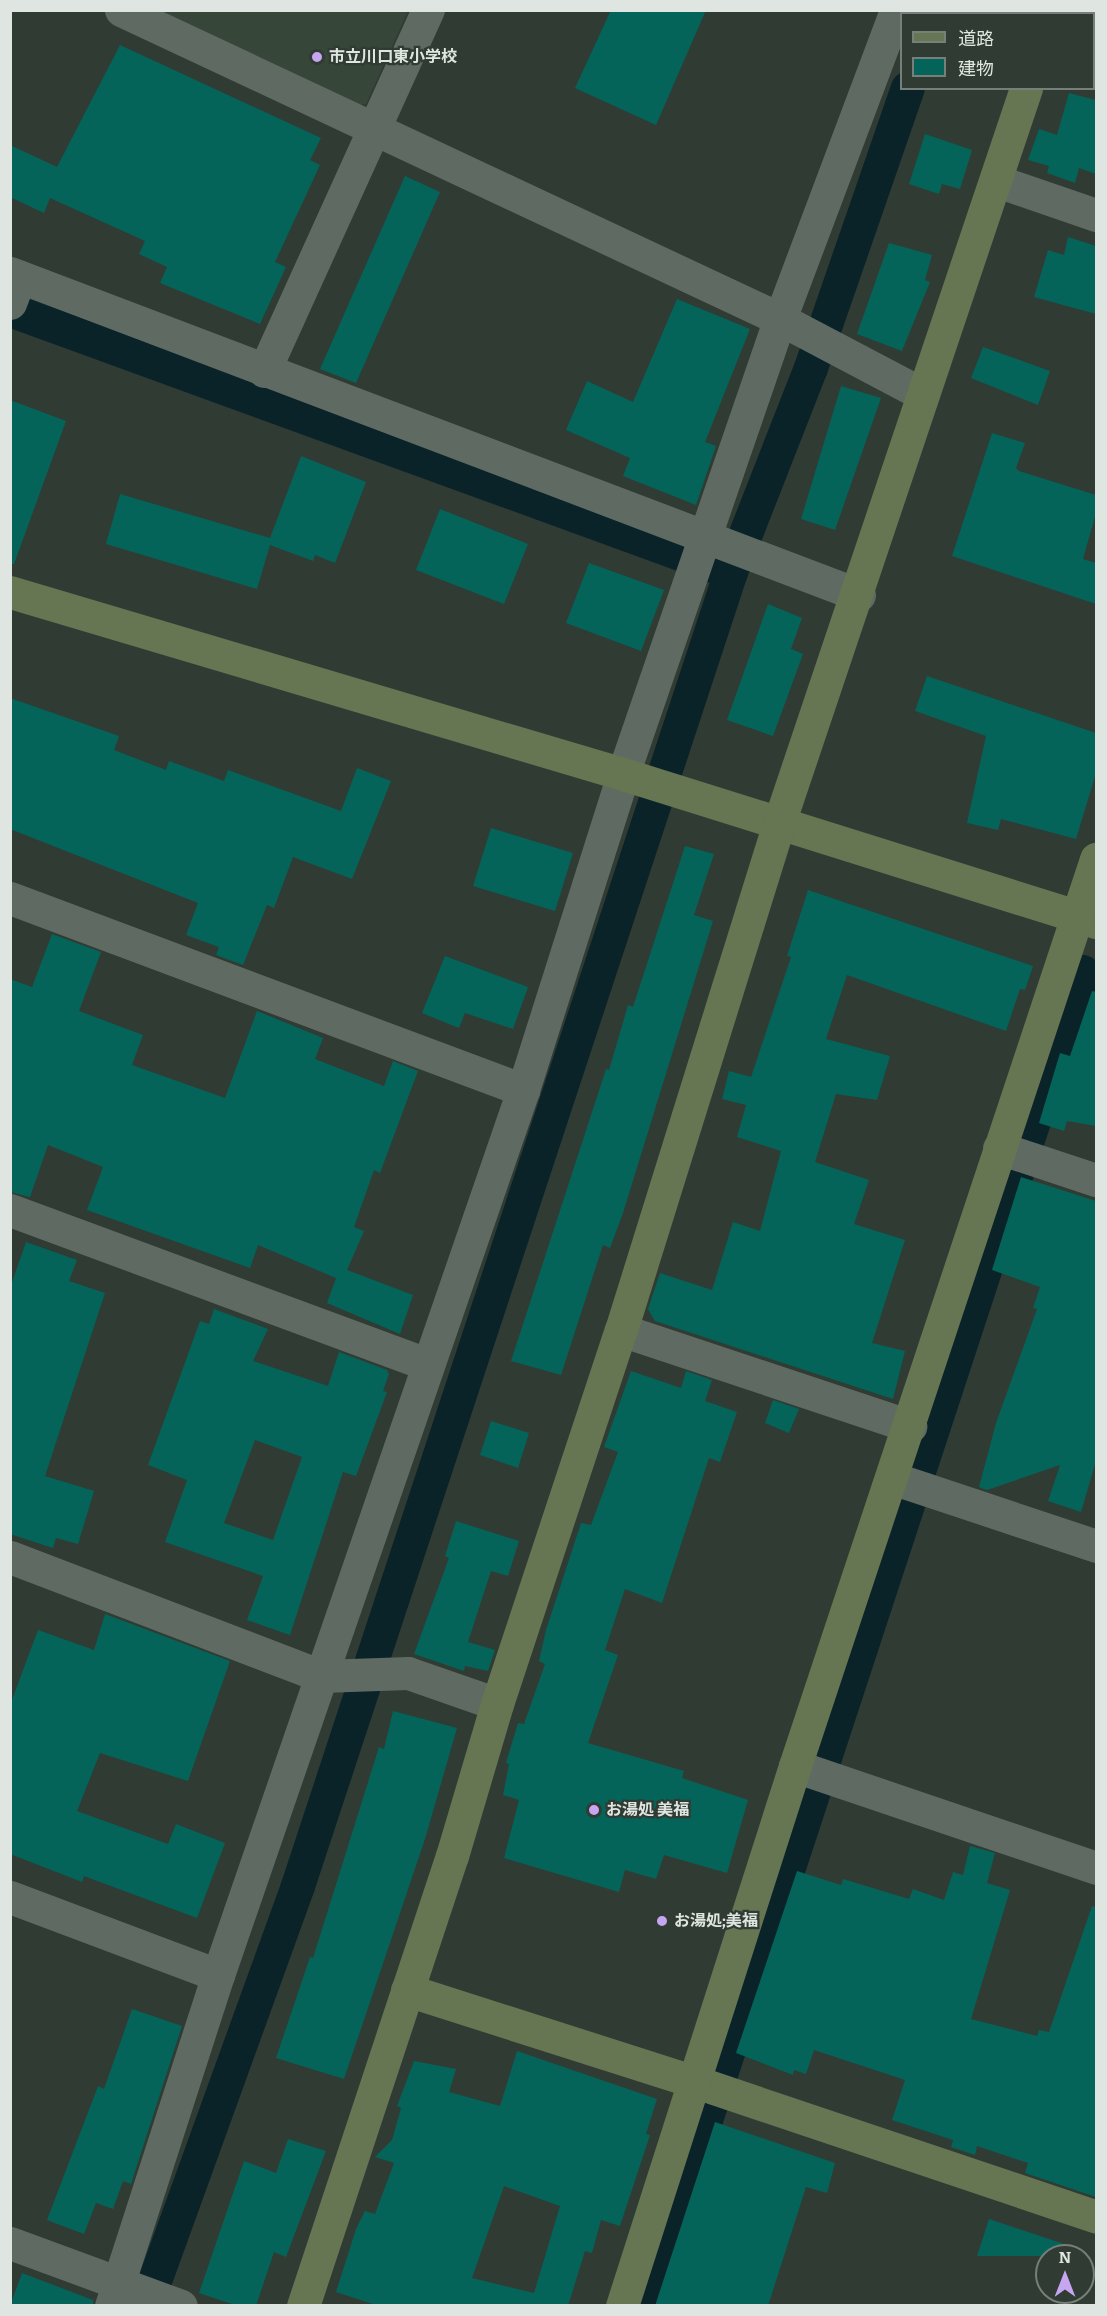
<!DOCTYPE html>
<html>
<head>
<meta charset="utf-8">
<style>
  body { margin:0 }
  #map { position:relative; width:1107px; height:2316px; overflow:hidden; background:#303b33; font-family:Bitter,"Noto Sans JP",serif }
  div>[style] { position:absolute }
  .built>* { inset:0; background:#36473a }
  .canal>* { height:34px; margin:-17px; padding:0 17px; transform-origin:17px; border-radius:17px; background:#0a2328 }
  .building>* { inset:0; background:#04645a }
  .street>* { height:33px; margin:-16.5px; padding:0 16.5px; transform-origin:16.5px; border-radius:16.5px; background:#5f6b62 }
  .secondary>* { height:33px; margin:-16.5px; padding:0 16.5px; transform-origin:16.5px; border-radius:16.5px; background:#667552 }
  .dots>* { width:16px; height:16px; translate:-50% -50%; box-sizing:border-box; border:3px solid #303b33; border-radius:50% }
  span { translate:-50% -50%; white-space:nowrap; text-align:center; line-height:1.15; -webkit-text-stroke:4.5px #303b33; paint-order:stroke }
  .poi-label { font-size:16px; color:#dfe6e1; font-weight:700 }
  .left { translate:0 -50%; text-align:left }
  .frame { position:absolute; inset:0; border:12px solid #dfe6e1; pointer-events:none }
  .legend { position:absolute; left:900px; top:12px; width:195px; height:78px; box-sizing:border-box; background:#303b33; border:2px solid #767f79; margin:0; padding:8px 10px; list-style:none; font-size:18px; color:#dfe6e1 }
  .legend li { display:flex; align-items:center; gap:12px; height:30px }
  .legend b { width:30px; border:2px solid #767f79 }
  .north { position:absolute; left:1035px; top:2244px; width:60px; height:60px; box-sizing:border-box; background:#303b33; border:2px solid #767f79; border-radius:50%; rotate:0deg; font-size:16px; font-weight:700; line-height:24px; text-align:center; color:#dfe6e1 }
  .north::after { content:''; display:block; margin:auto; width:21px; height:27px; background:#c6a6f0; clip-path:polygon(50% 0,100% 100%,50% 72%,0 100%) }
</style>
</head>
<body>
<div id="map">
  <div class="built">
    <i style="clip-path:polygon(149px 11px,408px 11px,366px 104px,347px 106px)"></i>
  </div>
  <div class="canal">
    <i style="left:934px;top:14px;width:4px;rotate:-76deg"></i>
    <i style="left:10px;top:310px;width:763px;rotate:20deg"></i>
    <i style="left:146px;top:2306px;width:447px;rotate:-70.1deg"></i>
    <i style="left:298px;top:1886px;width:1384px;rotate:-71.76deg"></i>
    <i style="left:731px;top:572px;width:219px;rotate:-68.6deg"></i>
    <i style="left:811px;top:368px;width:296px;rotate:-70.9deg"></i>
    <i style="left:645px;top:2306px;width:1404px;rotate:-71.82deg"></i>
  </div>
  <div class="building">
    <i style="clip-path:polygon(611px 10px,706px 10px,656px 125px,575px 88px)"></i>
    <i style="clip-path:polygon(120px 45px,321px 138px,310px 160px,320px 165px,275px 262px,286px 267px,260px 324px,160px 283px,167px 267px,139px 254px,145px 241px,50px 198px,44px 213px,10px 197px,10px 145px,57px 167px)"></i>
    <i style="clip-path:polygon(1069px 93px,1096px 100px,1096px 174px,1079px 168px,1075px 183px,1047px 173px,1049px 166px,1028px 160px,1039px 129px,1057px 135px)"></i>
    <i style="clip-path:polygon(925px 134px,972px 150px,960px 189px,942px 184px,939px 194px,909px 184px)"></i>
    <i style="clip-path:polygon(405px 176px,440px 192px,356px 383px,320px 369px)"></i>
    <i style="clip-path:polygon(1068px 237px,1096px 246px,1096px 314px,1034px 297px,1048px 250px,1064px 255px)"></i>
    <i style="clip-path:polygon(889px 243px,932px 255px,925px 280px,930px 282px,902px 351px,857px 334px)"></i>
    <i style="clip-path:polygon(677px 299px,750px 329px,705px 442px,716px 446px,696px 505px,623px 476px,630px 458px,566px 430px,587px 381px,633px 402px)"></i>
    <i style="clip-path:polygon(983px 347px,1050px 371px,1038px 405px,971px 378px)"></i>
    <i style="clip-path:polygon(841px 386px,881px 398px,835px 530px,801px 519px)"></i>
    <i style="clip-path:polygon(10px 400px,66px 421px,14px 564px,10px 564px)"></i>
    <i style="clip-path:polygon(992px 433px,1025px 443px,1016px 468px,1019px 471px,1096px 495px,1096px 513px,1083px 559px,1096px 563px,1096px 604px,952px 556px)"></i>
    <i style="clip-path:polygon(301px 456px,366px 482px,335px 563px,315px 555px,313px 561px,270px 545px,257px 589px,106px 544px,120px 494px,270px 538px)"></i>
    <i style="clip-path:polygon(440px 509px,528px 544px,504px 604px,416px 570px)"></i>
    <i style="clip-path:polygon(589px 563px,664px 590px,641px 651px,566px 623px)"></i>
    <i style="clip-path:polygon(768px 604px,802px 618px,791px 649px,803px 654px,773px 736px,727px 720px)"></i>
    <i style="clip-path:polygon(927px 676px,1096px 733px,1096px 773px,1076px 839px,1001px 819px,998px 830px,967px 823px,986px 736px,915px 711px)"></i>
    <i style="clip-path:polygon(10px 698px,119px 736px,114px 750px,166px 770px,169px 761px,224px 781px,228px 770px,341px 811px,357px 768px,391px 781px,352px 879px,293px 857px,274px 908px,267px 905px,243px 965px,216px 955px,219px 947px,186px 935px,198px 903px,10px 829px)"></i>
    <i style="clip-path:polygon(491px 828px,573px 853px,555px 911px,473px 886px)"></i>
    <i style="clip-path:polygon(685px 846px,714px 854px,694px 915px,713px 921px,623px 1213px,610px 1248px,603px 1245px,561px 1375px,511px 1361px,606px 1069px,609px 1070px,628px 1005px,633px 1007px)"></i>
    <i style="clip-path:polygon(808px 890px,1033px 966px,1025px 990px,1020px 989px,1006px 1031px,847px 975px,826px 1039px,890px 1056px,877px 1100px,836px 1094px,815px 1162px,869px 1180px,854px 1224px,905px 1240px,872px 1343px,905px 1351px,893px 1399px,655px 1321px,648px 1309px,660px 1273px,712px 1290px,733px 1222px,760px 1231px,781px 1151px,737px 1137px,746px 1105px,722px 1099px,729px 1071px,751px 1077px,791px 957px,787px 956px)"></i>
    <i style="clip-path:polygon(52px 934px,101px 952px,79px 1011px,143px 1035px,132px 1065px,225px 1098px,257px 1011px,323px 1038px,315px 1059px,384px 1086px,393px 1061px,418px 1071px,380px 1173px,374px 1170px,354px 1227px,364px 1231px,347px 1270px,413px 1295px,400px 1334px,327px 1303px,336px 1278px,258px 1245px,250px 1268px,87px 1210px,103px 1167px,48px 1145px,30px 1197px,10px 1192px,10px 979px,32px 987px)"></i>
    <i style="clip-path:polygon(445px 956px,528px 987px,513px 1029px,465px 1013px,459px 1028px,422px 1013px)"></i>
    <i style="clip-path:polygon(1092px 991px,1096px 992px,1096px 1126px,1067px 1121px,1064px 1131px,1039px 1123px,1060px 1053px,1070px 1056px)"></i>
    <i style="clip-path:polygon(1021px 1177px,1096px 1201px,1096px 1461px,1081px 1512px,1048px 1501px,1060px 1465px,987px 1490px,979px 1487px,996px 1423px,1037px 1309px,1033px 1308px,1040px 1287px,992px 1270px)"></i>
    <i style="clip-path:polygon(26px 1242px,77px 1260px,69px 1281px,105px 1293px,45px 1476px,94px 1491px,78px 1544px,56px 1538px,53px 1548px,10px 1534px,10px 1288px)"></i>
    <i style="clip-path:polygon(evenodd,214px 1309px,268px 1329px,253px 1361px,328px 1386px,339px 1352px,387px 1370px,389px 1374px,383px 1391px,387px 1392px,356px 1476px,343px 1472px,290px 1635px,247px 1620px,263px 1576px,165px 1542px,187px 1480px,148px 1465px,200px 1321px,209px 1324px,214px 1309px,255px 1440px,302px 1457px,273px 1540px,224px 1523px,255px 1440px)"></i>
    <i style="clip-path:polygon(631px 1371px,681px 1388px,686px 1371px,712px 1380px,705px 1401px,737px 1412px,720px 1462px,709px 1458px,662px 1603px,625px 1589px,605px 1650px,618px 1655px,588px 1743px,684px 1771px,682px 1778px,748px 1800px,727px 1873px,664px 1855px,656px 1879px,625px 1870px,619px 1892px,504px 1858px,519px 1800px,503px 1795px,509px 1764px,506px 1763px,518px 1723px,524px 1724px,545px 1664px,539px 1661px,546px 1630px,581px 1523px,591px 1525px,618px 1452px,604px 1447px)"></i>
    <i style="clip-path:polygon(773px 1400px,799px 1409px,789px 1433px,765px 1423px)"></i>
    <i style="clip-path:polygon(491px 1421px,529px 1433px,518px 1468px,480px 1455px)"></i>
    <i style="clip-path:polygon(456px 1521px,519px 1541px,508px 1576px,491px 1571px,468px 1642px,495px 1650px,488px 1671px,465px 1666px,464px 1671px,414px 1654px,449px 1558px,445px 1556px)"></i>
    <i style="clip-path:polygon(105px 1614px,230px 1661px,188px 1781px,100px 1753px,77px 1811px,168px 1844px,176px 1824px,225px 1843px,197px 1918px,84px 1876px,82px 1882px,10px 1854px,10px 1705px,38px 1630px,94px 1650px)"></i>
    <i style="clip-path:polygon(393px 1711px,457px 1728px,425px 1839px,344px 2079px,276px 2058px,310px 1957px,313px 1958px,379px 1747px,384px 1749px)"></i>
    <i style="clip-path:polygon(970px 1846px,995px 1853px,987px 1883px,1010px 1890px,971px 2019px,1037px 2036px,1039px 2030px,1049px 2032px,1092px 1906px,1096px 1907px,1096px 2197px,1025px 2173px,1028px 2163px,977px 2146px,975px 2155px,951px 2147px,953px 2140px,892px 2120px,905px 2080px,814px 2050px,806px 2074px,794px 2070px,793px 2075px,736px 2053px,797px 1871px,841px 1885px,843px 1879px,909px 1899px,913px 1889px,944px 1900px,953px 1872px,963px 1875px)"></i>
    <i style="clip-path:polygon(132px 2009px,182px 2026px,131px 2184px,123px 2181px,113px 2209px,96px 2203px,84px 2234px,47px 2220px,98px 2086px,104px 2089px)"></i>
    <i style="clip-path:polygon(evenodd,517px 2051px,657px 2099px,646px 2134px,650px 2135px,620px 2226px,601px 2220px,592px 2253px,585px 2251px,568px 2306px,379px 2306px,336px 2292px,356px 2229px,365px 2211px,375px 2214px,394px 2163px,375px 2157px,392px 2140px,401px 2108px,397px 2106px,414px 2061px,456px 2069px,449px 2092px,500px 2106px,517px 2051px,504px 2186px,560px 2206px,534px 2293px,472px 2278px,504px 2186px)"></i>
    <i style="clip-path:polygon(715px 2122px,835px 2163px,827px 2193px,806px 2187px,768px 2306px,655px 2306px)"></i>
    <i style="clip-path:polygon(288px 2139px,326px 2151px,286px 2257px,274px 2252px,256px 2306px,238px 2306px,199px 2293px,244px 2161px,276px 2173px)"></i>
    <i style="clip-path:polygon(989px 2219px,1085px 2251px,1085px 2256px,977px 2256px)"></i>
    <i style="clip-path:polygon(22px 2273px,93px 2300px,93px 2306px,10px 2306px)"></i>
  </div>
  <div class="street">
    <i style="left:121px;top:10px;width:728px;rotate:25.12deg"></i>
    <i style="left:780px;top:319px;width:161px;rotate:27.8deg"></i>
    <i style="left:997px;top:181px;width:105px;rotate:19deg"></i>
    <i style="left:10px;top:273px;width:908px;rotate:20.77deg"></i>
    <i style="left:10px;top:303px;width:28px;rotate:-69deg"></i>
    <i style="left:264px;top:371px;width:397px;rotate:-65.6deg"></i>
    <i style="left:10px;top:898px;width:548px;rotate:20.52deg"></i>
    <i style="left:999px;top:1148px;width:102px;rotate:18.3deg"></i>
    <i style="left:10px;top:1210px;width:444px;rotate:20.3deg"></i>
    <i style="left:621px;top:1330px;width:305px;rotate:18.4deg"></i>
    <i style="left:892px;top:1478px;width:215px;rotate:18.4deg"></i>
    <i style="left:10px;top:1557px;width:333px;rotate:20.9deg"></i>
    <i style="left:321px;top:1676px;width:87px;rotate:-2deg"></i>
    <i style="left:408px;top:1673px;width:94px;rotate:19.2deg"></i>
    <i style="left:795px;top:1766px;width:318px;rotate:18.7deg"></i>
    <i style="left:10px;top:1897px;width:222px;rotate:20.6deg"></i>
    <i style="left:10px;top:2243px;width:182px;rotate:20.2deg"></i>
    <i style="left:111px;top:2306px;width:348px;rotate:-72.1deg"></i>
    <i style="left:218px;top:1975px;width:936px;rotate:-70.98deg"></i>
    <i style="left:523px;top:1090px;width:331px;rotate:-72.4deg"></i>
    <i style="left:623px;top:774px;width:481px;rotate:-71deg"></i>
    <i style="left:780px;top:319px;width:330px;rotate:-69.4deg"></i>
  </div>
  <div class="secondary">
    <i style="left:1051px;top:14px;width:4px;rotate:-76deg"></i>
    <i style="left:10px;top:592px;width:639px;rotate:16.54deg"></i>
    <i style="left:623px;top:774px;width:496px;rotate:17.4deg"></i>
    <i style="left:407px;top:1990px;width:303px;rotate:17.7deg"></i>
    <i style="left:696px;top:2082px;width:422px;rotate:18.6deg"></i>
    <i style="left:303px;top:2306px;width:474px;rotate:-71.7deg"></i>
    <i style="left:452px;top:1856px;width:159px;rotate:-73.5deg"></i>
    <i style="left:497px;top:1704px;width:394px;rotate:-71.7deg"></i>
    <i style="left:621px;top:1330px;width:531px;rotate:-72.69deg"></i>
    <i style="left:779px;top:823px;width:775px;rotate:-71.42deg"></i>
    <i style="left:622px;top:2306px;width:567px;rotate:-72.24deg"></i>
    <i style="left:795px;top:1766px;width:956px;rotate:-71.64deg"></i>
  </div>
  <div class="dots">
    <i style="left:317px;top:57px;background:#c6a6f0"></i>
    <i style="left:594px;top:1810px;background:#c6a6f0"></i>
    <i style="left:662px;top:1921px;background:#c6a6f0"></i>
  </div>
  <div class="poi-label">
    <span class="left" style="left:329px;top:57px">市立川口東小学校</span>
    <span class="left" style="left:606px;top:1810px">お湯処 美福</span>
    <span class="left" style="left:674px;top:1921px">お湯処;美福</span>
  </div>
  <div class="frame"></div>
  <ul class="legend">
  <li><b style="height:8px;background:#667552"></b>道路</li>
  <li><b style="height:16px;background:#04645a"></b>建物</li>
  </ul>
  <div class="north">N</div>
</div>
</body>
</html>
